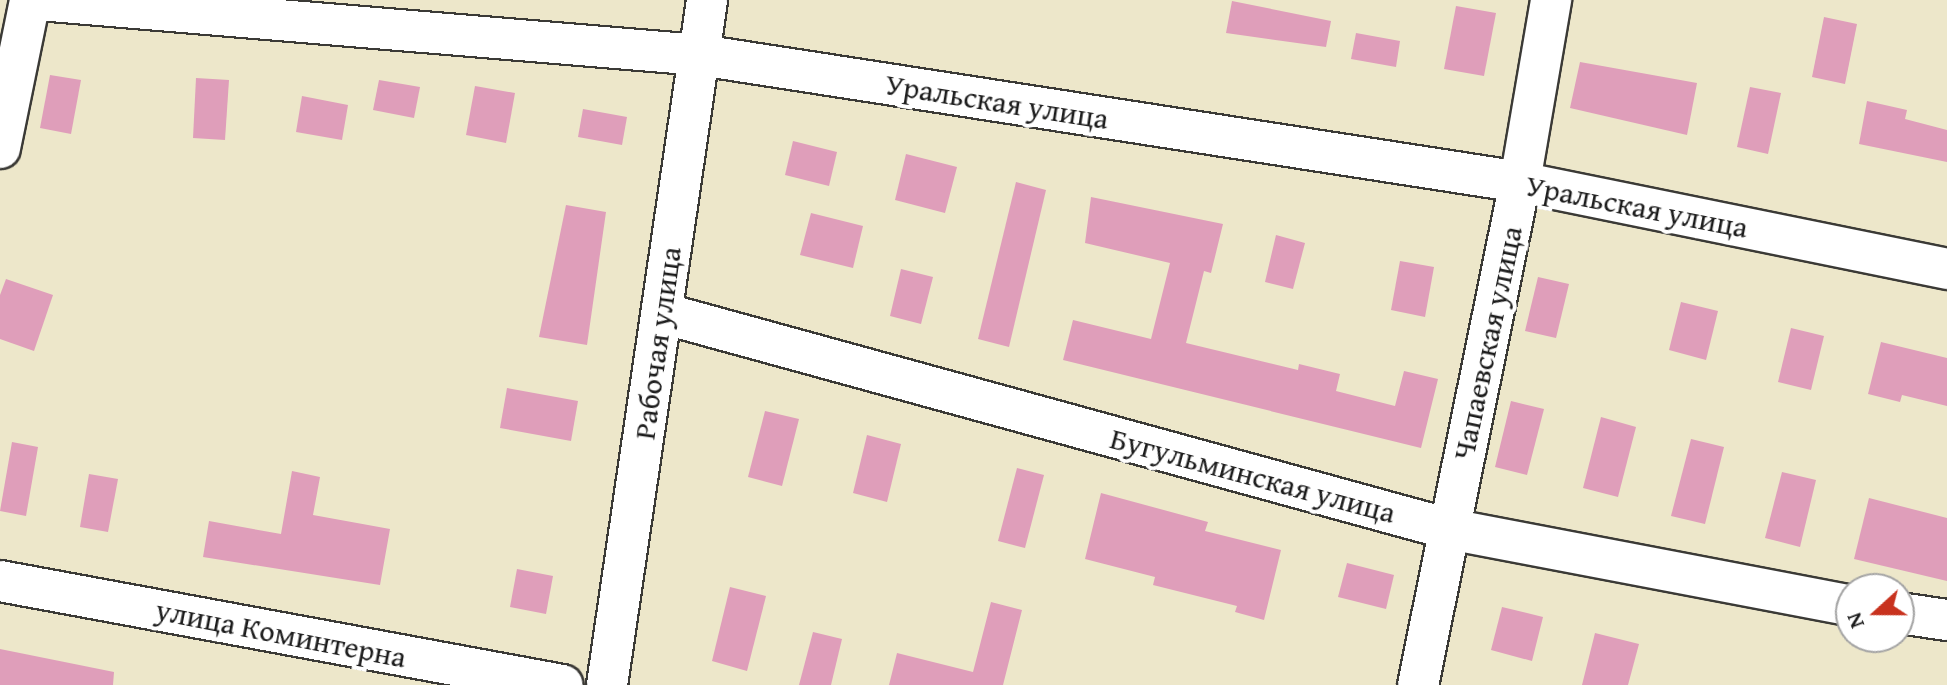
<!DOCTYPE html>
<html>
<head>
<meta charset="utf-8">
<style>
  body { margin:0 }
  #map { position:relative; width:1947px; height:685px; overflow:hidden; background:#ede7ca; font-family:"Gentium Book Plus",serif }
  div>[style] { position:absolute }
  .building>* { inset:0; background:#df9eba }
  .roads { filter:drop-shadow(2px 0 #3b3a36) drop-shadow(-2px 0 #3b3a36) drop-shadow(0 2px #3b3a36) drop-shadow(0 -2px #3b3a36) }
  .minor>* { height:40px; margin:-20px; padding:0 20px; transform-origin:20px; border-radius:20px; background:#fff }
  span { translate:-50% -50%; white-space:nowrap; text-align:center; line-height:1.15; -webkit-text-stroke:8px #fff; paint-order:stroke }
  .street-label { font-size:30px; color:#1c1c1c }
  .north { position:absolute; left:1835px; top:573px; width:80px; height:80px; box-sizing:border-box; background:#fff; border:2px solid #a4a4a4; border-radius:50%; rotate:249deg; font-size:22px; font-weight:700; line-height:32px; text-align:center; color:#1c1c1c }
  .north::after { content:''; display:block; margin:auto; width:28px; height:36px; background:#c8321e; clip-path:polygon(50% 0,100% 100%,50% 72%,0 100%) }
</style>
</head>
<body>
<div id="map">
  <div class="building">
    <i style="clip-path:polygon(1232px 1px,1331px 21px,1326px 47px,1226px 33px)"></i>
    <i style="clip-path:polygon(1456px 6px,1496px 13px,1484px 76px,1444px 69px)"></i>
    <i style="clip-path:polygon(1824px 17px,1857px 24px,1845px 84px,1812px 77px)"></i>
    <i style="clip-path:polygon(1356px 33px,1400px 41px,1396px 67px,1351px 59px)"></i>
    <i style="clip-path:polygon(1580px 62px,1697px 83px,1687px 135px,1570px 108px)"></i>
    <i style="clip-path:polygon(50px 75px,81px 80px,71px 134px,40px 128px)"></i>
    <i style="clip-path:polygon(196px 78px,229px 80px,225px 140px,193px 138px)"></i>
    <i style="clip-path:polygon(379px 80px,420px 87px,414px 118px,373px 110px)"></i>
    <i style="clip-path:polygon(475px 86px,515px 93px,506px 143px,466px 135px)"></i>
    <i style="clip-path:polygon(1750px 87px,1781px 93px,1768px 154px,1737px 147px)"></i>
    <i style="clip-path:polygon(302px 96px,348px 105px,342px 140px,296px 132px)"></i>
    <i style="clip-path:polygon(1867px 101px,1907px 110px,1905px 119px,1947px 130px,1947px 162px,1859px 144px)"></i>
    <i style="clip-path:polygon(583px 109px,627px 117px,622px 145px,578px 137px)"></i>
    <i style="clip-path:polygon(793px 141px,837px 152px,829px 186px,785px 175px)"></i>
    <i style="clip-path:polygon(906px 154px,957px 167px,945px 213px,895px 200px)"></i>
    <i style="clip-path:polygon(1016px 182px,1046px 190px,1009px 347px,978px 339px)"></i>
    <i style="clip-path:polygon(1091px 197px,1223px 224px,1211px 273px,1204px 271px,1186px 343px,1298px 370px,1299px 364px,1340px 374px,1336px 391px,1395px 406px,1404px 371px,1438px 379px,1421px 448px,1063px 360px,1073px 320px,1151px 339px,1170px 263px,1085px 243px)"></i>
    <i style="clip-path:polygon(566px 205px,606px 212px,587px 345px,539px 337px)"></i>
    <i style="clip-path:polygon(811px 213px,863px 226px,853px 268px,800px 255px)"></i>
    <i style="clip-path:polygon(1276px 235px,1305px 243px,1293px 289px,1265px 282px)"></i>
    <i style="clip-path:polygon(1400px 261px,1434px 267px,1425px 317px,1391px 310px)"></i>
    <i style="clip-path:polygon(901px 269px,933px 277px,921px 324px,890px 316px)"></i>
    <i style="clip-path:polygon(1538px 277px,1569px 284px,1556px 338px,1525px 331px)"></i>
    <i style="clip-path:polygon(6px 279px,53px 295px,34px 351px,0 339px,0 295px)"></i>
    <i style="clip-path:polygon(1681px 302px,1718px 311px,1706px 360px,1669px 350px)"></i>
    <i style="clip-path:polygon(1791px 328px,1824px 336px,1811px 390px,1778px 382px)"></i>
    <i style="clip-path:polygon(1881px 342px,1947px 358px,1947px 406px,1902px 395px,1900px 402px,1868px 394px)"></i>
    <i style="clip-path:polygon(507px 388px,578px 401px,571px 441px,500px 428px)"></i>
    <i style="clip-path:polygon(1511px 401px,1544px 409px,1527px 475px,1495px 467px)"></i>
    <i style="clip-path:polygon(765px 411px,799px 419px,782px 486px,748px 477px)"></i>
    <i style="clip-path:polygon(1601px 417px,1636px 427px,1618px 497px,1583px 488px)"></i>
    <i style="clip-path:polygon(867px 435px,901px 444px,887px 502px,853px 493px)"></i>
    <i style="clip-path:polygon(1691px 439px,1724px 447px,1705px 524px,1671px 516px)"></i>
    <i style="clip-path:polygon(12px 442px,38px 447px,26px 516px,0 511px)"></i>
    <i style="clip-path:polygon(1017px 468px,1044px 475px,1025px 548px,998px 541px)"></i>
    <i style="clip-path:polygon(292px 471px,320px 477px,313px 515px,390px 529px,380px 585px,203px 557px,209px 521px,281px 534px)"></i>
    <i style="clip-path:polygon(1782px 472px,1816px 480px,1800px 547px,1765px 538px)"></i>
    <i style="clip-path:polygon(89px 474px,118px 479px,108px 532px,80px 527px)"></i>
    <i style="clip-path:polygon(1101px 493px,1208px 522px,1205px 531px,1281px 550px,1264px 620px,1235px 612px,1237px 606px,1153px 585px,1155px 577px,1085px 559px)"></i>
    <i style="clip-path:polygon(1869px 498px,1947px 518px,1947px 581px,1854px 559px)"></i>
    <i style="clip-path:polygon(1347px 563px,1394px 575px,1386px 609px,1338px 597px)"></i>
    <i style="clip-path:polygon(517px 569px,553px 576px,546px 614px,510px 607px)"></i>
    <i style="clip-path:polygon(730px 587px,766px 596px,747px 671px,712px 661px)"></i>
    <i style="clip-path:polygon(991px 602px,1022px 610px,1003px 685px,889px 685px,897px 653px,973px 672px)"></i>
    <i style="clip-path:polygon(1502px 607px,1543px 617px,1532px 661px,1491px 650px)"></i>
    <i style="clip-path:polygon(813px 632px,842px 639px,831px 685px,799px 685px)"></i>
    <i style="clip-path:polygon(1595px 633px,1639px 644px,1628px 685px,1582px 685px)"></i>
    <i style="clip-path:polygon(0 649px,114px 672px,113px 685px,0 685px)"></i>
  </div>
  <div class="roads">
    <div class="minor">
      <i style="left:39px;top:0;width:663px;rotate:4.76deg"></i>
      <i style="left:700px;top:55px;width:830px;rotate:8.8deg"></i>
      <i style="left:1520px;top:182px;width:436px;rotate:11.5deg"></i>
      <i style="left:0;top:148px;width:151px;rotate:-78.5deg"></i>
      <i style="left:662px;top:313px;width:816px;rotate:15.35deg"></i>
      <i style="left:1449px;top:529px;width:409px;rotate:10.8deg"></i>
      <i style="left:0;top:581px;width:572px;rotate:10.48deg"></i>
      <i style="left:1899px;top:613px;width:49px;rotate:8.3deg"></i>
      <i style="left:607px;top:685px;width:692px;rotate:-81.69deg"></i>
      <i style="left:1418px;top:685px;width:513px;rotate:-78.54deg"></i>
      <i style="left:1520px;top:182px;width:185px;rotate:-80.3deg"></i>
    </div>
  </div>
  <div class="street-label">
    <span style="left:997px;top:101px;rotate:9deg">Уральская улица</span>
    <span style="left:1637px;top:206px;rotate:11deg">Уральская улица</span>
    <span style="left:657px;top:343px;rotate:-82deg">Рабочая улица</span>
    <span style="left:1487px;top:343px;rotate:-78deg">Чапаевская улица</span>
    <span style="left:1253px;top:475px;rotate:15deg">Бугульминская улица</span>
    <span style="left:281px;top:633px;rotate:11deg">улица Коминтерна</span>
  </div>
  <div class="north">N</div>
</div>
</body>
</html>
